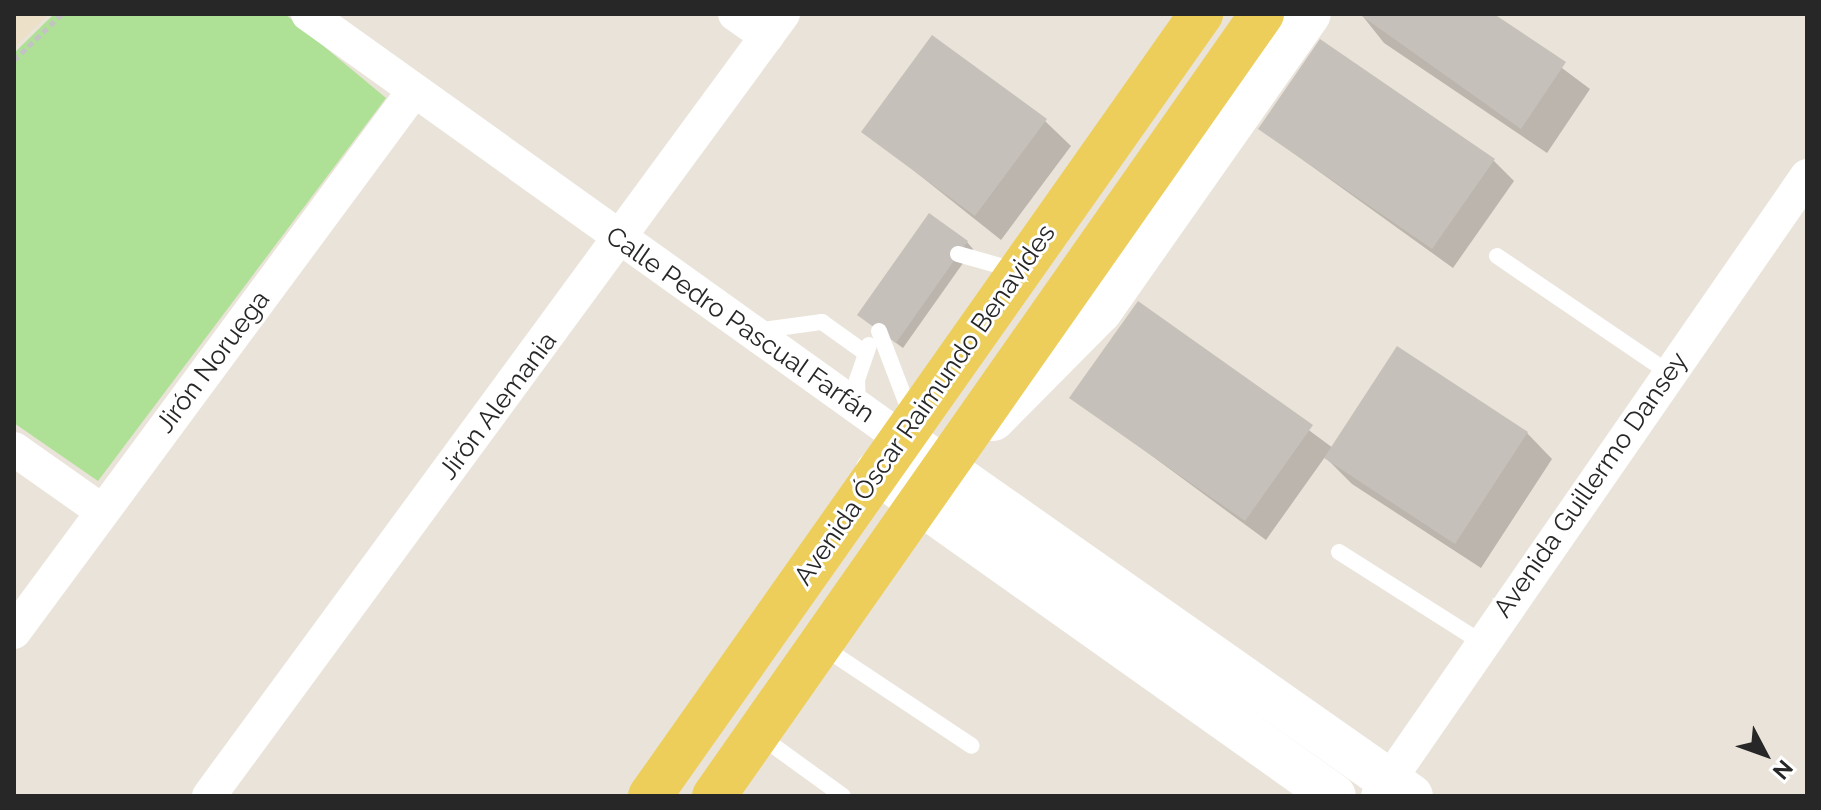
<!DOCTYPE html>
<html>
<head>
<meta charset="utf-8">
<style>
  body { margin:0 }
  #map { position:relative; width:1821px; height:810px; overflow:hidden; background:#eae3d9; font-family:Raleway,sans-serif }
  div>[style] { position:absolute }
  .education>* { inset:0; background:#ece1c8 }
  .green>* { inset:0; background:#aee095 }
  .shadow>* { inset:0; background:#0003 }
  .building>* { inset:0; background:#c5c0b9 }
  .path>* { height:5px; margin-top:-2.5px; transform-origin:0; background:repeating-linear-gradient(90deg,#c3c3c3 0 6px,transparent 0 10px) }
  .lane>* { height:16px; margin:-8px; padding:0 8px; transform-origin:8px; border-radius:8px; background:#fff }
  .street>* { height:34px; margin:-17px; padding:0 17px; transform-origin:17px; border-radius:17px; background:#fff }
  .secondary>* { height:44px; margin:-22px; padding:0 22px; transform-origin:22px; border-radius:22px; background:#fff }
  .primary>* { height:44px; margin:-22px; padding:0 22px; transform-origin:22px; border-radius:22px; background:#edce5a }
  span { translate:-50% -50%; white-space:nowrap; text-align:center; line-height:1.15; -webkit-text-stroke:6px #fff; paint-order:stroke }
  .street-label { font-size:26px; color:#272727 }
  .frame { position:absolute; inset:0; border:16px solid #272727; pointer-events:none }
  .north { position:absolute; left:1725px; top:714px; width:80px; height:80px; -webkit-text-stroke:6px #fff; paint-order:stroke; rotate:131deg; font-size:22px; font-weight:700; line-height:32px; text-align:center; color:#272727 }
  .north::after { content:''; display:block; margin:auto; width:28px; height:36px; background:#272727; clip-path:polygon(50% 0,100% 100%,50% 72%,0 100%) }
</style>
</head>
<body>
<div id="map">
  <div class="education">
    <i style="clip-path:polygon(14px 14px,49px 14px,14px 48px)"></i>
  </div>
  <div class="green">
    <i style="clip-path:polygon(54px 14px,285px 14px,386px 98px,98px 481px,14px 423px,14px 53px)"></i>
  </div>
  <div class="shadow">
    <i style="clip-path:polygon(1361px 14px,1490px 14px,1590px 89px,1547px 153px,1384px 43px)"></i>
    <i style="clip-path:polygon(1045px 121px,1071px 146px,1001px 240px,864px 131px)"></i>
    <i style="clip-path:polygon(1260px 129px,1494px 161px,1514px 181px,1453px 268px)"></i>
    <i style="clip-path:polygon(967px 242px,973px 249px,903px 348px,866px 321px)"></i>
    <i style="clip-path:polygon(1138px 304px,1333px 448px,1527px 433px,1552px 459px,1481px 568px,1352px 484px,1325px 457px,1266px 540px,1072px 397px)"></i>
  </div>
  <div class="building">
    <i style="clip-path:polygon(1359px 14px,1494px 14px,1566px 62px,1521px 129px)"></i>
    <i style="clip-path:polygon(932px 35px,1047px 119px,975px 216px,861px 132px)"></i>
    <i style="clip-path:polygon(1320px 39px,1495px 159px,1432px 249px,1258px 129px)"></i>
    <i style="clip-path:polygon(929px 213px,968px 241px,896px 343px,857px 315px)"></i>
    <i style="clip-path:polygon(1138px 301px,1313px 425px,1245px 521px,1069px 398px)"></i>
    <i style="clip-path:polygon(1397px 346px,1528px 432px,1455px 544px,1324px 458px)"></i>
  </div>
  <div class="path">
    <i style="left:14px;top:60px;width:66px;rotate:-43.8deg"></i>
  </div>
  <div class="lane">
    <i style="left:958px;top:254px;width:62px;rotate:15.8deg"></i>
    <i style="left:1497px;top:256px;width:208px;rotate:34.2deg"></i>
    <i style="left:756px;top:331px;width:67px;rotate:-7.8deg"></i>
    <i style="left:822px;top:322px;width:52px;rotate:35.5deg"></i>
    <i style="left:879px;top:331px;width:90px;rotate:69.1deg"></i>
    <i style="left:858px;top:407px;width:27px;rotate:-92deg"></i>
    <i style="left:857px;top:380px;width:37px;rotate:-71deg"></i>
    <i style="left:1339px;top:552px;width:168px;rotate:32.4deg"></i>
    <i style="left:820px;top:645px;width:182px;rotate:33.6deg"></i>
    <i style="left:760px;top:736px;width:102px;rotate:35.9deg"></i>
  </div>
  <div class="street">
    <i style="left:308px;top:14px;width:729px;rotate:35.57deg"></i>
    <i style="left:735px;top:14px;width:39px;rotate:35deg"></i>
    <i style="left:14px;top:449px;width:108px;rotate:35.2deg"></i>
    <i style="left:14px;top:632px;width:671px;rotate:-53.54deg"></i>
    <i style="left:209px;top:796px;width:970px;rotate:-53.72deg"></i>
    <i style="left:1378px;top:796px;width:754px;rotate:-55.32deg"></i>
  </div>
  <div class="secondary">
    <i style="left:993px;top:419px;width:152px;rotate:-45.3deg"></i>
    <i style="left:1100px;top:311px;width:363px;rotate:-54.9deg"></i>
    <i style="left:901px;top:438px;width:623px;rotate:35.07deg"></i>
    <i style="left:877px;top:472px;width:560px;rotate:35.34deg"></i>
  </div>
  <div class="primary">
    <i style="left:650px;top:796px;width:957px;rotate:-54.83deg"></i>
    <i style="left:714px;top:796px;width:955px;rotate:-54.98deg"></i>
  </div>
  <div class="street-label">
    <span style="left:740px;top:325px;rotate:35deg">Calle Pedro Pascual Farfán</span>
    <span style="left:213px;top:362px;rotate:-53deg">Jirón Noruega</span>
    <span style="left:925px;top:405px;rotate:-55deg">Avenida Óscar Raimundo Benavides</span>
    <span style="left:498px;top:406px;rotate:-53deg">Jirón Alemania</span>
    <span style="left:1591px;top:485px;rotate:-55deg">Avenida Guillermo Dansey</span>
  </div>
  <div class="frame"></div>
  <div class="north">N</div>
</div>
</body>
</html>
